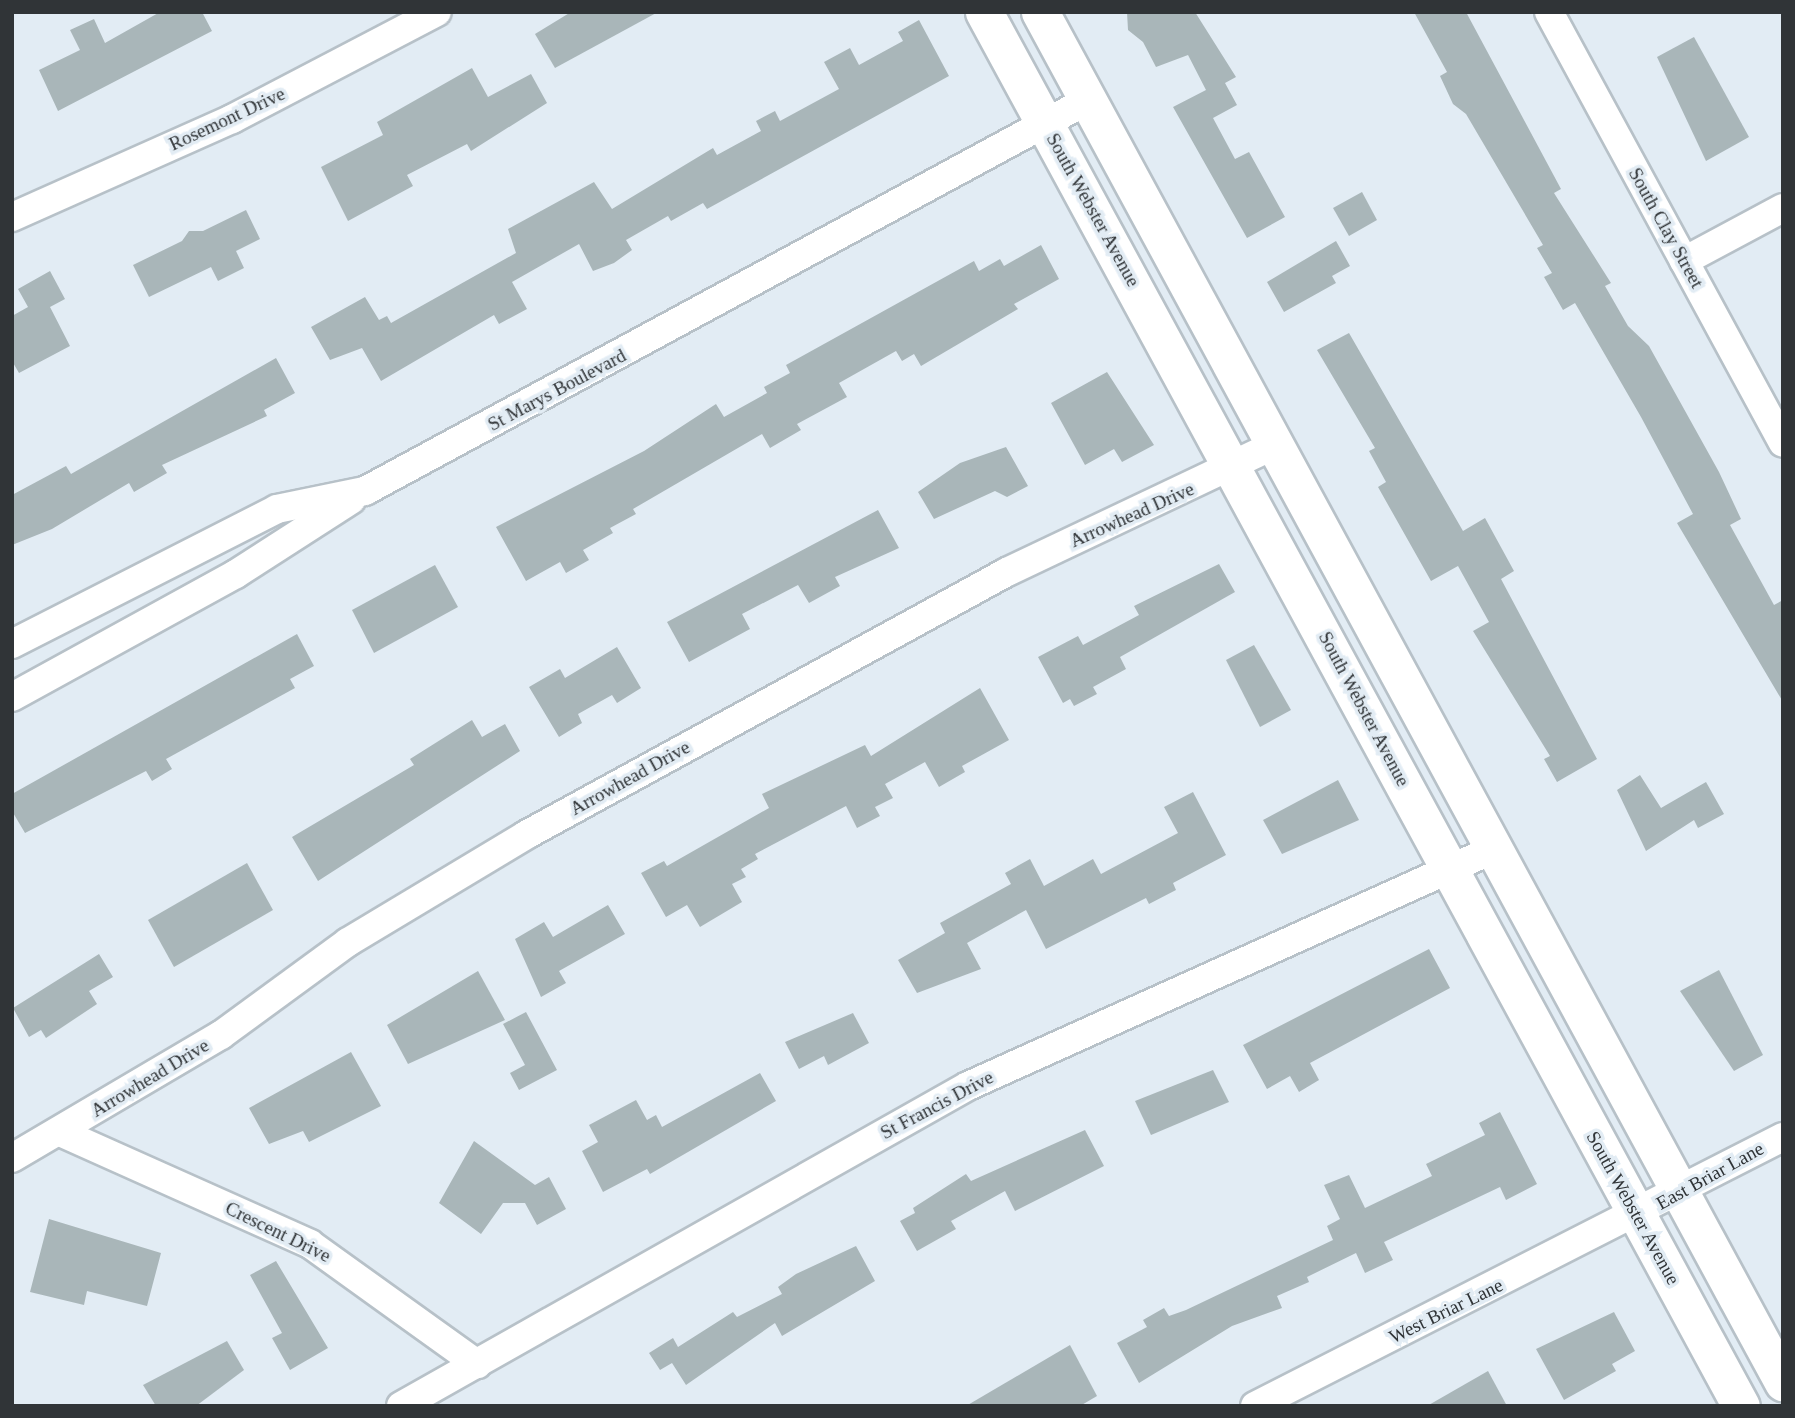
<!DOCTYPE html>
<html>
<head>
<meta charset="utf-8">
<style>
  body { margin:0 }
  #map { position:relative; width:1795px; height:1418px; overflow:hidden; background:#e2ecf4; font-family:Georgia,serif }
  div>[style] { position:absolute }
  .building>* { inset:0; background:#a9b6b9 }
  .roads { filter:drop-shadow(2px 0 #b7c1c8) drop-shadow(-2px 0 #b7c1c8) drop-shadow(0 2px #b7c1c8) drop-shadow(0 -2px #b7c1c8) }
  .minor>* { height:28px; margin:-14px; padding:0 14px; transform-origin:14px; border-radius:14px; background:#fff }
  .major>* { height:37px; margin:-18.5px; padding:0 18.5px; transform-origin:18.5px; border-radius:18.5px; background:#fff }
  span { translate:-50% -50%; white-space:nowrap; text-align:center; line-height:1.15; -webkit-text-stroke:7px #e2ecf4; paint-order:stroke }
  .street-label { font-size:19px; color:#303437 }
  .frame { position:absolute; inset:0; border:14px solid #303437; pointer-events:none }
</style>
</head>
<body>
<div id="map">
  <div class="building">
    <i style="clip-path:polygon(160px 12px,202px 12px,212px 31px,58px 111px,39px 70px,80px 50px,70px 30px,94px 19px,105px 43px)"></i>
    <i style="clip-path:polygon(571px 12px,658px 12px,555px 68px,535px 34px)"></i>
    <i style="clip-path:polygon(1127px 12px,1195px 12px,1236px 77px,1225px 83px,1237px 105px,1213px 118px,1235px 159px,1249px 152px,1285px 217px,1247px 238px,1173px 107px,1206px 90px,1188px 55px,1156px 67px,1143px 42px,1128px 30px)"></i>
    <i style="clip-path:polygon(1414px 12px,1466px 12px,1561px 189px,1554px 193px,1611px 283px,1605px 286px,1628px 326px,1649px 346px,1719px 472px,1741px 519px,1730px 525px,1774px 605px,1783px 600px,1783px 702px,1677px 523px,1693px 514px,1641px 417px,1575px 303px,1563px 310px,1544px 277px,1552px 273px,1537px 248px,1543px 245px,1466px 114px,1453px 104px,1440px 76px,1447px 72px)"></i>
    <i style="clip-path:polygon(919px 20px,949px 76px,707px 209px,703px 203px,671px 221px,668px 216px,626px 240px,632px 250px,614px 263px,593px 271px,579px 244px,512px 282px,527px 309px,499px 324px,494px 315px,381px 381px,362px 348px,330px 360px,311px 327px,365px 297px,379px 320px,387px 316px,391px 323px,516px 253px,508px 229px,594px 182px,612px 209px,713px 148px,717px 155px,761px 131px,756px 121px,775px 111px,780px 121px,839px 89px,824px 62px,850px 48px,859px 65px,903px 41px,898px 32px)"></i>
    <i style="clip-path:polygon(1694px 37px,1749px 137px,1706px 161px,1657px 57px)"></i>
    <i style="clip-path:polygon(472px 68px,488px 97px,531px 74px,547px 103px,471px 151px,467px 144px,407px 175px,413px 186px,348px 221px,321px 167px,383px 135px,377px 122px)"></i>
    <i style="clip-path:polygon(1362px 192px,1377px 220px,1349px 236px,1333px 208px)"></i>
    <i style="clip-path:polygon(246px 210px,260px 239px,236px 251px,244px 268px,218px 281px,211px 267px,149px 297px,133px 265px,182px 241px,189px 231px,203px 231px)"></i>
    <i style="clip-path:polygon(1336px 241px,1350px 266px,1332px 276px,1336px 283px,1284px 312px,1267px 282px)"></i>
    <i style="clip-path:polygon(1041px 245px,1059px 279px,1014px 304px,1018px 309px,921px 366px,914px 354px,902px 361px,896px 351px,839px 383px,847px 397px,797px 424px,801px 430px,770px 448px,762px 434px,633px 509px,636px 514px,610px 528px,613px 533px,583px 550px,589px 560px,566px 573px,560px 562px,526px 581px,496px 527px,644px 451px,716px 404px,724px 417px,767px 393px,764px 387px,790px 373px,786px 365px,974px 261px,979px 271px,1000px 259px,1004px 266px)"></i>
    <i style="clip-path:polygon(50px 271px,65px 299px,50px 307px,70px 346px,19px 373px,12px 361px,12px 316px,28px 307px,18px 289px)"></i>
    <i style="clip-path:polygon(1349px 333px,1463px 531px,1485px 518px,1514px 571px,1501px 579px,1597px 759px,1557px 782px,1544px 759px,1550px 756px,1473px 631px,1489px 622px,1458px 566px,1431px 581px,1378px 487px,1386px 482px,1369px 451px,1375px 448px,1317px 350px)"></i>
    <i style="clip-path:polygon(276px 358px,295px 393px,264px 410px,267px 416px,162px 465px,167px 473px,134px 492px,129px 483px,52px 529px,12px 545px,12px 495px,66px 466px,71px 474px)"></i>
    <i style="clip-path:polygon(1107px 372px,1154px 445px,1122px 462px,1114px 449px,1085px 465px,1051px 403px)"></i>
    <i style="clip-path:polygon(1006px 447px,1028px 486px,1007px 497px,995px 491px,934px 519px,918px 492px,960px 463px)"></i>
    <i style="clip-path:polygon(878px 510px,899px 548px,835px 577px,840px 586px,809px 603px,798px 585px,742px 614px,750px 629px,689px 662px,667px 622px)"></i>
    <i style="clip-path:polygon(1219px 564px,1235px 592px,1120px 657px,1126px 669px,1093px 687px,1097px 694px,1074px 706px,1070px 699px,1063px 703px,1038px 657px,1078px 636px,1083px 645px,1139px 615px,1134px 606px)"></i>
    <i style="clip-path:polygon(435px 565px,458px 607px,374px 653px,352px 610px)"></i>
    <i style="clip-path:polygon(297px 634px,314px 666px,290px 679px,295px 688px,166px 759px,172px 769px,152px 781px,146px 771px,25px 833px,12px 811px,12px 794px)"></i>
    <i style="clip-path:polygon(1254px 645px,1291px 710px,1260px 727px,1226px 660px)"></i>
    <i style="clip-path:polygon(617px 647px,641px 688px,617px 703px,612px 695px,578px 714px,582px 723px,559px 737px,529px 687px,560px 669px,565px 678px)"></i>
    <i style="clip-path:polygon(980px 688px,1009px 740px,962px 766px,965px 772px,939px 787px,925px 762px,885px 784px,893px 798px,875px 807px,880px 816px,857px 828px,846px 806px,755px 854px,758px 859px,741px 869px,746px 877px,732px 884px,742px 902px,700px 927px,687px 905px,666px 917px,641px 873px,664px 861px,667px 866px,769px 808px,762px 794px,865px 745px,871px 756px)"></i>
    <i style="clip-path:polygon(472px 720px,482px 737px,505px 724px,520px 751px,318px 881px,292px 837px,414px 765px,410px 759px)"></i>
    <i style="clip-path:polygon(1640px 775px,1661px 808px,1706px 782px,1724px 814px,1698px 828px,1694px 820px,1646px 851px,1617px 790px)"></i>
    <i style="clip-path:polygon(1338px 780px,1359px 820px,1282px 854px,1263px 820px)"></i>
    <i style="clip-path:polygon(1193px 792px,1226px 855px,1173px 883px,1176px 890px,1149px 904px,1146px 898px,1046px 949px,1026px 910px,967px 943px,981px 969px,917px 993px,898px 960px,945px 933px,940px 923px,1011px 884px,1005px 873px,1030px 859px,1044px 886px,1093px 859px,1101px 874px,1178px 833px,1164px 807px)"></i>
    <i style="clip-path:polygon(247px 863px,273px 910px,174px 967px,148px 920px)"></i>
    <i style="clip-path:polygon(608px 905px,625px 934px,559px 971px,566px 983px,541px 997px,515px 939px,544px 922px,553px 937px)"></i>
    <i style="clip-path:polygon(1429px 949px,1450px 988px,1310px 1063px,1319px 1080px,1299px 1092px,1290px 1076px,1267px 1089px,1243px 1045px)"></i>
    <i style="clip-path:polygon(99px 954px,113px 977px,89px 991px,97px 1004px,46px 1038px,41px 1030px,29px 1037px,13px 1008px)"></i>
    <i style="clip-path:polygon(1719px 970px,1763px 1055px,1734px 1071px,1680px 991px)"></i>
    <i style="clip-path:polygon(478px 971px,505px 1020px,408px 1064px,387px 1025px)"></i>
    <i style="clip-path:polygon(526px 1012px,557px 1070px,519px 1090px,510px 1073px,525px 1065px,503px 1024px)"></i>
    <i style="clip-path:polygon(853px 1013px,869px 1043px,828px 1065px,824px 1056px,799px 1069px,785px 1042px)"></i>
    <i style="clip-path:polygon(351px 1052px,381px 1106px,309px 1142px,303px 1131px,269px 1144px,249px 1108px)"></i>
    <i style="clip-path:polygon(1213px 1070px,1229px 1102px,1151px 1135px,1135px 1101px)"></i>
    <i style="clip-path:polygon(760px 1073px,776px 1101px,650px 1174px,647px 1169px,603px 1192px,582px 1151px,598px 1142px,589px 1125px,636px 1100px,647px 1120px,656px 1115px,662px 1127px)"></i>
    <i style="clip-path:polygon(1500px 1112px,1537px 1184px,1506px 1200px,1500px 1187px,1384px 1242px,1393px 1260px,1365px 1273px,1356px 1253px,1307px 1277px,1309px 1282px,1277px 1296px,1282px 1308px,1232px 1326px,1139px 1383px,1117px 1343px,1147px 1327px,1143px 1320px,1164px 1308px,1169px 1316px,1186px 1310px,1333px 1240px,1327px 1226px,1340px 1219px,1324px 1185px,1349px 1175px,1365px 1208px,1432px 1176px,1426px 1164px,1485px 1135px,1479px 1123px)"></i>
    <i style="clip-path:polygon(1085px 1130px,1104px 1166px,1015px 1211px,1005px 1191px,951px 1221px,956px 1229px,917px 1251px,900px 1221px,915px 1213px,913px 1208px,966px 1174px,971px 1181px)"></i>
    <i style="clip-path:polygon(474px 1141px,535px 1185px,549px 1177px,566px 1209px,537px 1225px,525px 1203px,503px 1203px,481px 1234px,439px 1203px)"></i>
    <i style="clip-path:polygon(49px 1219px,161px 1253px,147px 1306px,87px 1291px,84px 1305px,30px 1292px)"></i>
    <i style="clip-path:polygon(856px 1246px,875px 1281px,782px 1336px,775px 1323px,686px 1385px,672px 1363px,660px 1370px,649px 1353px,673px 1338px,678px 1347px,733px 1312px,737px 1317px,782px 1294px,778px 1287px,796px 1274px)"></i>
    <i style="clip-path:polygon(276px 1261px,328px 1348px,290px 1370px,272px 1338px,282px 1333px,250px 1275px)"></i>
    <i style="clip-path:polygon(1614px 1312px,1635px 1351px,1612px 1364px,1616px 1371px,1564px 1400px,1536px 1349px)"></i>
    <i style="clip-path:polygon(227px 1341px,244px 1370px,196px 1406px,156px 1406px,143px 1385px)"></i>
    <i style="clip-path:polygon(1070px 1345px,1097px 1396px,1080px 1406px,966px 1406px)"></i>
    <i style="clip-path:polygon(1488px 1371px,1507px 1406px,1427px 1406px)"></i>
  </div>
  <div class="roads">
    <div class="minor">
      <i style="left:1549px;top:12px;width:490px;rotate:61.5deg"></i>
      <i style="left:12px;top:217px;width:241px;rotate:-24deg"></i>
      <i style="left:232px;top:119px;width:231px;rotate:-27.6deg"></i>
      <i style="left:1684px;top:261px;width:112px;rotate:-28.2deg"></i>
      <i style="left:12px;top:644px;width:297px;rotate:-27deg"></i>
      <i style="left:277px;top:509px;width:90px;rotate:-11.6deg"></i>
      <i style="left:365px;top:491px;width:822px;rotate:-28.4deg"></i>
      <i style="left:12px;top:697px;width:256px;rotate:-28.8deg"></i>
      <i style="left:236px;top:574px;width:137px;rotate:-32.8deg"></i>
      <i style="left:60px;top:1132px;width:274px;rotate:24.1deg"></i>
      <i style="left:310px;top:1244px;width:206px;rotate:35.7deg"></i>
      <i style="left:12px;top:1158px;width:243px;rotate:-30.5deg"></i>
      <i style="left:221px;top:1035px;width:157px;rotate:-36.2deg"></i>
      <i style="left:348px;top:942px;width:208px;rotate:-31deg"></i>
      <i style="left:526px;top:835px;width:548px;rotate:-28.67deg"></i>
      <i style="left:1007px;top:572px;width:297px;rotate:-25.4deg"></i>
      <i style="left:401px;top:1406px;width:651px;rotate:-29.44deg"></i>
      <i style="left:968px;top:1086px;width:577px;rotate:-24.25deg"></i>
      <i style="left:1255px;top:1406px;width:593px;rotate:-27deg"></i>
    </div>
    <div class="major">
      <i style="left:984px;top:12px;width:1586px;rotate:61.5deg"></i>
      <i style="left:1040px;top:12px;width:1559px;rotate:61.53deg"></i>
    </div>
  </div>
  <div class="street-label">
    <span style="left:227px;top:119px;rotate:-25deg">Rosemont Drive</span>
    <span style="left:1093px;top:210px;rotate:61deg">South Webster Avenue</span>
    <span style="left:1666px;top:228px;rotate:61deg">South Clay Street</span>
    <span style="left:557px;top:390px;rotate:-28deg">St Marys Boulevard</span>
    <span style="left:1132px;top:515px;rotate:-24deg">Arrowhead Drive</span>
    <span style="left:1364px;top:709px;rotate:62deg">South Webster Avenue</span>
    <span style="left:630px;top:778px;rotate:-29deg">Arrowhead Drive</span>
    <span style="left:150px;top:1078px;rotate:-31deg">Arrowhead Drive</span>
    <span style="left:937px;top:1105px;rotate:-28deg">St Francis Drive</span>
    <span style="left:1710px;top:1176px;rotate:-29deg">East Briar Lane</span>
    <span style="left:1633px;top:1208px;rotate:61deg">South Webster Avenue</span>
    <span style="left:278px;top:1232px;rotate:26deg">Crescent Drive</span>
    <span style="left:1446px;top:1311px;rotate:-26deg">West Briar Lane</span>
  </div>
  <div class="frame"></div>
</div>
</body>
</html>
